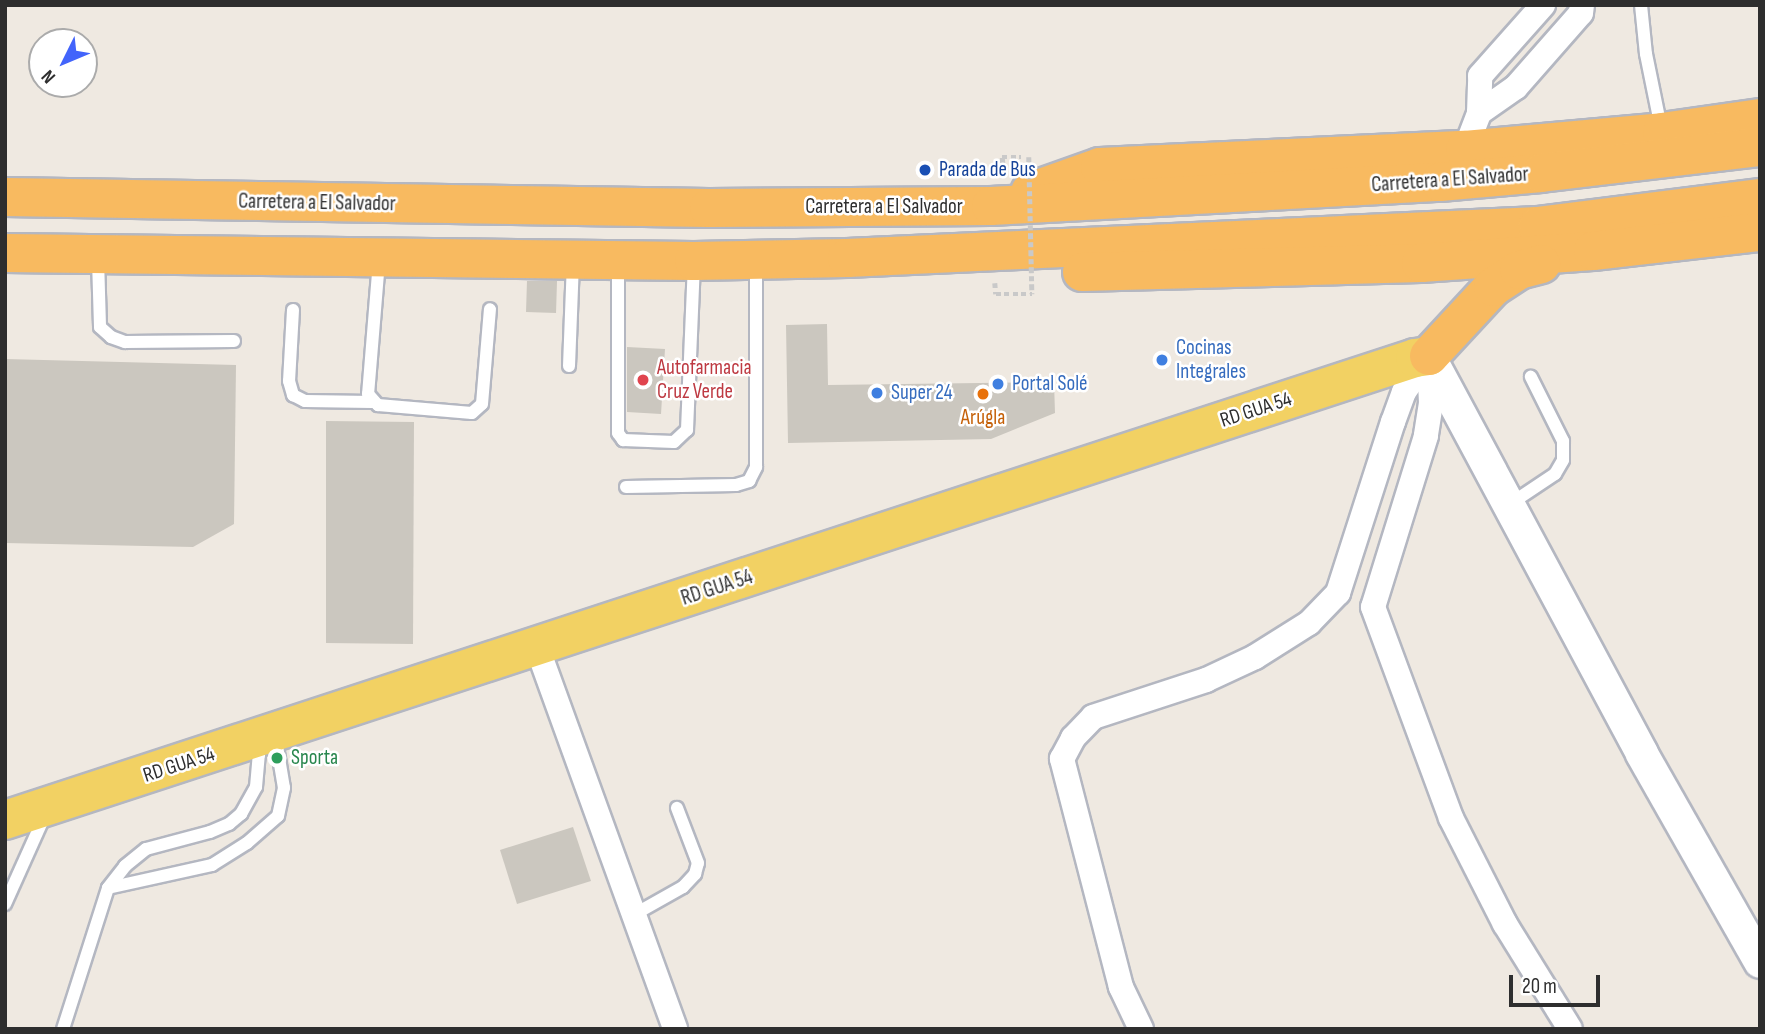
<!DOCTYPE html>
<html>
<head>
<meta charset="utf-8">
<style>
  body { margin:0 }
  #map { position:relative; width:1765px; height:1034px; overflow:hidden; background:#efe9e1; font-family:"Sofia Sans Condensed",sans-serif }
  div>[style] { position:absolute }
  .building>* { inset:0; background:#cbc7bf }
  .path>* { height:4.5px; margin-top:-2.25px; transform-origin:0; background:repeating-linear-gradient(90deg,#c9c9c9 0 5px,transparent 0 8.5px) }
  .roads { filter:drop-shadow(2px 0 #b4b7c1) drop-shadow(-2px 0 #b4b7c1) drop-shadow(0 2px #b4b7c1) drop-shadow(0 -2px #b4b7c1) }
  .service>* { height:12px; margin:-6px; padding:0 6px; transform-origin:6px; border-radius:6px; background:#fff }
  .minor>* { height:24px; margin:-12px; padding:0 12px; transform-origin:12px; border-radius:12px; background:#fff }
  .tertiary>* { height:32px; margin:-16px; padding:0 16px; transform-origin:16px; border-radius:16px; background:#fff }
  .primary>* { height:38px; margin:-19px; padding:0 19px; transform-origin:19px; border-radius:19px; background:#f2d163 }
  .trunk>* { height:38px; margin:-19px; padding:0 19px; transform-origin:19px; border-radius:19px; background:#f8ba60 }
  .path-bridge>* { height:4.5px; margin-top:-2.25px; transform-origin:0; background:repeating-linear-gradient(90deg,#c9c9c9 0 5px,transparent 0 8.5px) }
  .dots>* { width:19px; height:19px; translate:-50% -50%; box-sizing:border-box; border:4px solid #fff; border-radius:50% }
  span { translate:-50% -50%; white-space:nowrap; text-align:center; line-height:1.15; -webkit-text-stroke:5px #fff; paint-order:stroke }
  .transit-label { font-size:21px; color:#164399 }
  .left { translate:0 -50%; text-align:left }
  .street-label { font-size:21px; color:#2e2e2e }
  .shop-label { font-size:21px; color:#366cbe }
  .health-label { font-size:21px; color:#be3a42 }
  .food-label { font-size:21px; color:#c56008 }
  .leisure-label { font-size:21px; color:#27864d }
  .frame { position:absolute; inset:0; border:7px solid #2e2e2e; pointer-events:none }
  .north { position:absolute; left:28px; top:28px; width:70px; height:70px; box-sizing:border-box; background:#fff; border:2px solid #ababab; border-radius:50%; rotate:227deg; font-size:19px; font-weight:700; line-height:28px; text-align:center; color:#2e2e2e }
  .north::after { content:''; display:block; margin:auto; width:24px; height:32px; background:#4264fb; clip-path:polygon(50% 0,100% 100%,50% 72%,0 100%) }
  .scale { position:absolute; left:1509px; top:975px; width:91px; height:32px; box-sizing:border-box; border:4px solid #2e2e2e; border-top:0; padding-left:9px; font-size:21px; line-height:24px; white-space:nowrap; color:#2e2e2e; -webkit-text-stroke:5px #fff; paint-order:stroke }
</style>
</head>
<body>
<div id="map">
  <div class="building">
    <i style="clip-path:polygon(527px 281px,557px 281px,556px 313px,526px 312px)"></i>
    <i style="clip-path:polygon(827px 324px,828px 385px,1054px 382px,1055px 413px,991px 439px,788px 443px,786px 325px)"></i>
    <i style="clip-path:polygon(627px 347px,665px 349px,661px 414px,627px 412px)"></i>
    <i style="clip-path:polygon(5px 359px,236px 365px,234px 524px,193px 547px,5px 543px)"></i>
    <i style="clip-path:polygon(326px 421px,414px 422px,413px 644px,326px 643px)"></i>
    <i style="clip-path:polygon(573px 827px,591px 881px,517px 904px,500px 850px)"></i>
  </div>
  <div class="path">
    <i style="left:1003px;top:171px;width:14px;rotate:-94deg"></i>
    <i style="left:1002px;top:157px;width:19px"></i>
    <i style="left:995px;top:283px;width:11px;rotate:85deg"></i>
    <i style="left:996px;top:294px;width:36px"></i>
  </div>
  <div class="roads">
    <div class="service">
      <i style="left:1641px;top:5px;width:49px;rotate:84.2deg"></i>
      <i style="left:1646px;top:54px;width:76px;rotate:78.5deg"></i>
      <i style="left:98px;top:259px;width:68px;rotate:88.3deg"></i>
      <i style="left:100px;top:327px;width:15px;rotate:42deg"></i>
      <i style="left:111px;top:337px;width:15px;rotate:20deg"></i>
      <i style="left:125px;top:342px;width:109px;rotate:-0.5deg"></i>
      <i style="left:379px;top:261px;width:133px;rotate:94.7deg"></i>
      <i style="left:368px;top:394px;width:15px;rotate:48deg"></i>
      <i style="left:378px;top:405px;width:94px;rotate:4.9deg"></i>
      <i style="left:472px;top:413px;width:13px;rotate:-42deg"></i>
      <i style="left:482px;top:404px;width:95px;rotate:-85.2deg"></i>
      <i style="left:618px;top:263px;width:170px;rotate:90deg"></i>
      <i style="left:618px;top:433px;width:9px;rotate:54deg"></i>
      <i style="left:623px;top:440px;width:51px;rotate:2.2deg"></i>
      <i style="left:674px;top:442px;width:18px;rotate:-43deg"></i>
      <i style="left:687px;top:430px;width:167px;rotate:-87.6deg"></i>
      <i style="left:293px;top:310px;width:71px;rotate:93.2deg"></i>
      <i style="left:289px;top:381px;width:15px;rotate:74deg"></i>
      <i style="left:293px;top:395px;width:13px;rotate:27deg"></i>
      <i style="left:305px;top:401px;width:67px;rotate:0.9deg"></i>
      <i style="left:569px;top:366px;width:103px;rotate:-87.8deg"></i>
      <i style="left:626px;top:487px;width:110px;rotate:-1deg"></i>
      <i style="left:736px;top:485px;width:14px;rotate:-17deg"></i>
      <i style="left:749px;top:481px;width:16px;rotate:-63deg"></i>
      <i style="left:756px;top:467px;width:204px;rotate:-90deg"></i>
      <i style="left:1510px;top:504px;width:54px;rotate:-33.7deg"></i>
      <i style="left:1555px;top:474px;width:16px;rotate:-60deg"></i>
      <i style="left:1563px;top:460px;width:19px;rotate:-90deg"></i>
      <i style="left:1563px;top:441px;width:72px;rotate:-116.6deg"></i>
      <i style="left:108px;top:888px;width:107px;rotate:-12.5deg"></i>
      <i style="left:212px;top:865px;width:41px;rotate:-32.2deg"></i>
      <i style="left:247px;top:843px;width:41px;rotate:-41.1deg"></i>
      <i style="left:278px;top:816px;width:29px;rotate:-78deg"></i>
      <i style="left:284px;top:788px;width:55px;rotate:-99.5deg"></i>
      <i style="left:5px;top:904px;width:98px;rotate:-65.8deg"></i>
      <i style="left:635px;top:914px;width:55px;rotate:-29.4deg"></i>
      <i style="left:683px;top:887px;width:18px;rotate:-47deg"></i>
      <i style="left:695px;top:874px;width:11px;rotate:-75deg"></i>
      <i style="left:698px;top:863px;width:59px;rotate:-110.9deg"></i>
      <i style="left:63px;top:1029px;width:148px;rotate:-72.3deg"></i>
      <i style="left:108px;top:888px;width:28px;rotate:-52deg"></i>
      <i style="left:125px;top:866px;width:27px;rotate:-39deg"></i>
      <i style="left:146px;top:849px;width:66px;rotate:-14.9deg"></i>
      <i style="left:210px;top:832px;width:21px;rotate:-23deg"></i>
      <i style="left:229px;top:824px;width:16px;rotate:-40deg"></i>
      <i style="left:241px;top:814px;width:31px;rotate:-61deg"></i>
      <i style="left:256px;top:787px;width:32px;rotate:-85deg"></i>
      <i style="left:259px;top:755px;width:15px;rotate:-106deg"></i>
    </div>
    <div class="minor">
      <i style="left:1479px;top:113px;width:45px;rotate:-35.1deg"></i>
      <i style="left:1516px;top:87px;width:98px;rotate:-48.7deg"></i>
      <i style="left:1581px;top:13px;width:8px;rotate:-83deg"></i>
      <i style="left:1465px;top:150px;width:40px;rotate:-69deg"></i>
      <i style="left:1479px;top:113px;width:37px;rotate:-88deg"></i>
      <i style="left:1480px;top:76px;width:95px;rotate:-48.4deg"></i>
      <i style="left:1429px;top:359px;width:44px;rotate:87.4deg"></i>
      <i style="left:1431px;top:403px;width:33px;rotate:99deg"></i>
      <i style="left:1426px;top:436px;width:179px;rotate:107.2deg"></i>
      <i style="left:1373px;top:607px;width:225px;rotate:69.7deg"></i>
      <i style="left:1451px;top:818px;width:119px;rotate:63deg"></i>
      <i style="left:1505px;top:924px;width:123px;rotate:58.2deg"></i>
      <i style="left:537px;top:647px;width:406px;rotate:70.1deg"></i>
      <i style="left:1141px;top:1029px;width:47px;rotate:-115.5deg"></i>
      <i style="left:1121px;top:987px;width:236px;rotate:-104.5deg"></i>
      <i style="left:1062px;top:759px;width:24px;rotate:-62deg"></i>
      <i style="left:1073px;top:738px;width:29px;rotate:-46deg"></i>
      <i style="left:1093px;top:717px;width:119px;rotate:-18.1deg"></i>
      <i style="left:1206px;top:680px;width:54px;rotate:-25.1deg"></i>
      <i style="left:1255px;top:657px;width:64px;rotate:-32.2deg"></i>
      <i style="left:1309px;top:623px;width:42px;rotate:-46deg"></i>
      <i style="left:1338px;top:593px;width:180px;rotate:-72.2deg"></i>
      <i style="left:1393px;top:422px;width:32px;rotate:-70deg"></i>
      <i style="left:1404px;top:392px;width:44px;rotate:-55.2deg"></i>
    </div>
    <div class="tertiary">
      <i style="left:1429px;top:356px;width:451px;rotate:61.8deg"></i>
      <i style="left:1642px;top:754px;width:239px;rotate:60.4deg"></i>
    </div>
    <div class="primary">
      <i style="left:5px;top:820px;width:1484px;rotate:-18.14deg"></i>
      <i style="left:1415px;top:358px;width:14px;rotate:-8deg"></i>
    </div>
    <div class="trunk">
      <i style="left:1030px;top:192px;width:74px;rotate:-19.7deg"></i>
      <i style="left:1100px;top:167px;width:365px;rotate:-2.7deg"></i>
      <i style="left:1465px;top:150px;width:198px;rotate:-5.2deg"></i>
      <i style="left:1662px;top:132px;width:99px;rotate:-8.1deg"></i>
      <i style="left:5px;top:197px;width:704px;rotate:0.9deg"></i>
      <i style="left:709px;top:208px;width:282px;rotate:-0.4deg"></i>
      <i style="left:991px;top:206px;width:450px;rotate:-3.1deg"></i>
      <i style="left:1440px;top:182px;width:101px;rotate:-5.1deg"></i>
      <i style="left:1541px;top:173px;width:221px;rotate:-6.8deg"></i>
      <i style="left:5px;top:253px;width:689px;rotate:0.67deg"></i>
      <i style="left:694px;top:261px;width:153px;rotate:-1.1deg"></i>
      <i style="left:847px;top:258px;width:692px;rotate:-2.65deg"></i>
      <i style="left:1538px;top:226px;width:224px;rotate:-7.2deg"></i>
      <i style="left:1082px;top:272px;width:339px;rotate:-1.5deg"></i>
      <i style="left:1421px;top:263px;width:172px;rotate:-4deg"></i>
      <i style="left:1593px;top:251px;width:168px;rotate:-6.5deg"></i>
      <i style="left:1429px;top:356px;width:94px;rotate:-47.2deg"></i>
      <i style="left:1493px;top:287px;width:31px;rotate:-33deg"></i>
      <i style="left:1519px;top:270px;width:23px;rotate:-15deg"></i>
    </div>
  </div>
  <div class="path-bridge">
    <i style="left:1029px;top:157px;width:137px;rotate:88.7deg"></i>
  </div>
  <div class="dots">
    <i style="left:925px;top:170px;background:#1a4fb4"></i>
    <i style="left:1162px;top:360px;background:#3f7fe0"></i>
    <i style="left:643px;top:380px;background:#e0444e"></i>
    <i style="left:998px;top:384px;background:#3f7fe0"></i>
    <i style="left:877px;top:393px;background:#3f7fe0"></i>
    <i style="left:983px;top:394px;background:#e8710a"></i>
    <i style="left:277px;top:758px;background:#2e9e5b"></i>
  </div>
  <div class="transit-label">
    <span class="left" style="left:939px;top:170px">Parada de Bus</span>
  </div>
  <div class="street-label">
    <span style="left:1450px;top:180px;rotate:-4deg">Carretera a El Salvador</span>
    <span style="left:317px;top:203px;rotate:1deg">Carretera a El Salvador</span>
    <span style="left:884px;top:207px">Carretera a El Salvador</span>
    <span style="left:1256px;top:410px;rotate:-18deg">RD GUA 54</span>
    <span style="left:717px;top:588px;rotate:-18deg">RD GUA 54</span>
    <span style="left:179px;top:765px;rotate:-18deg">RD GUA 54</span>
  </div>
  <div class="shop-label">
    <span class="left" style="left:1176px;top:360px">Cocinas<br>Integrales</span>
    <span class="left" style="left:1012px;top:384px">Portal Solé</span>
    <span class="left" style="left:891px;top:393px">Super 24</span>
  </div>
  <div class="health-label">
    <span class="left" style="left:657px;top:380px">Autofarmacia<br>Cruz Verde</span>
  </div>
  <div class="food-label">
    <span style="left:983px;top:418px">Arúgla</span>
  </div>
  <div class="leisure-label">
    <span class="left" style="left:291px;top:758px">Sporta</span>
  </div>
  <div class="frame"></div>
  <div class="north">N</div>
  <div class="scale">20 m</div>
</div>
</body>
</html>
